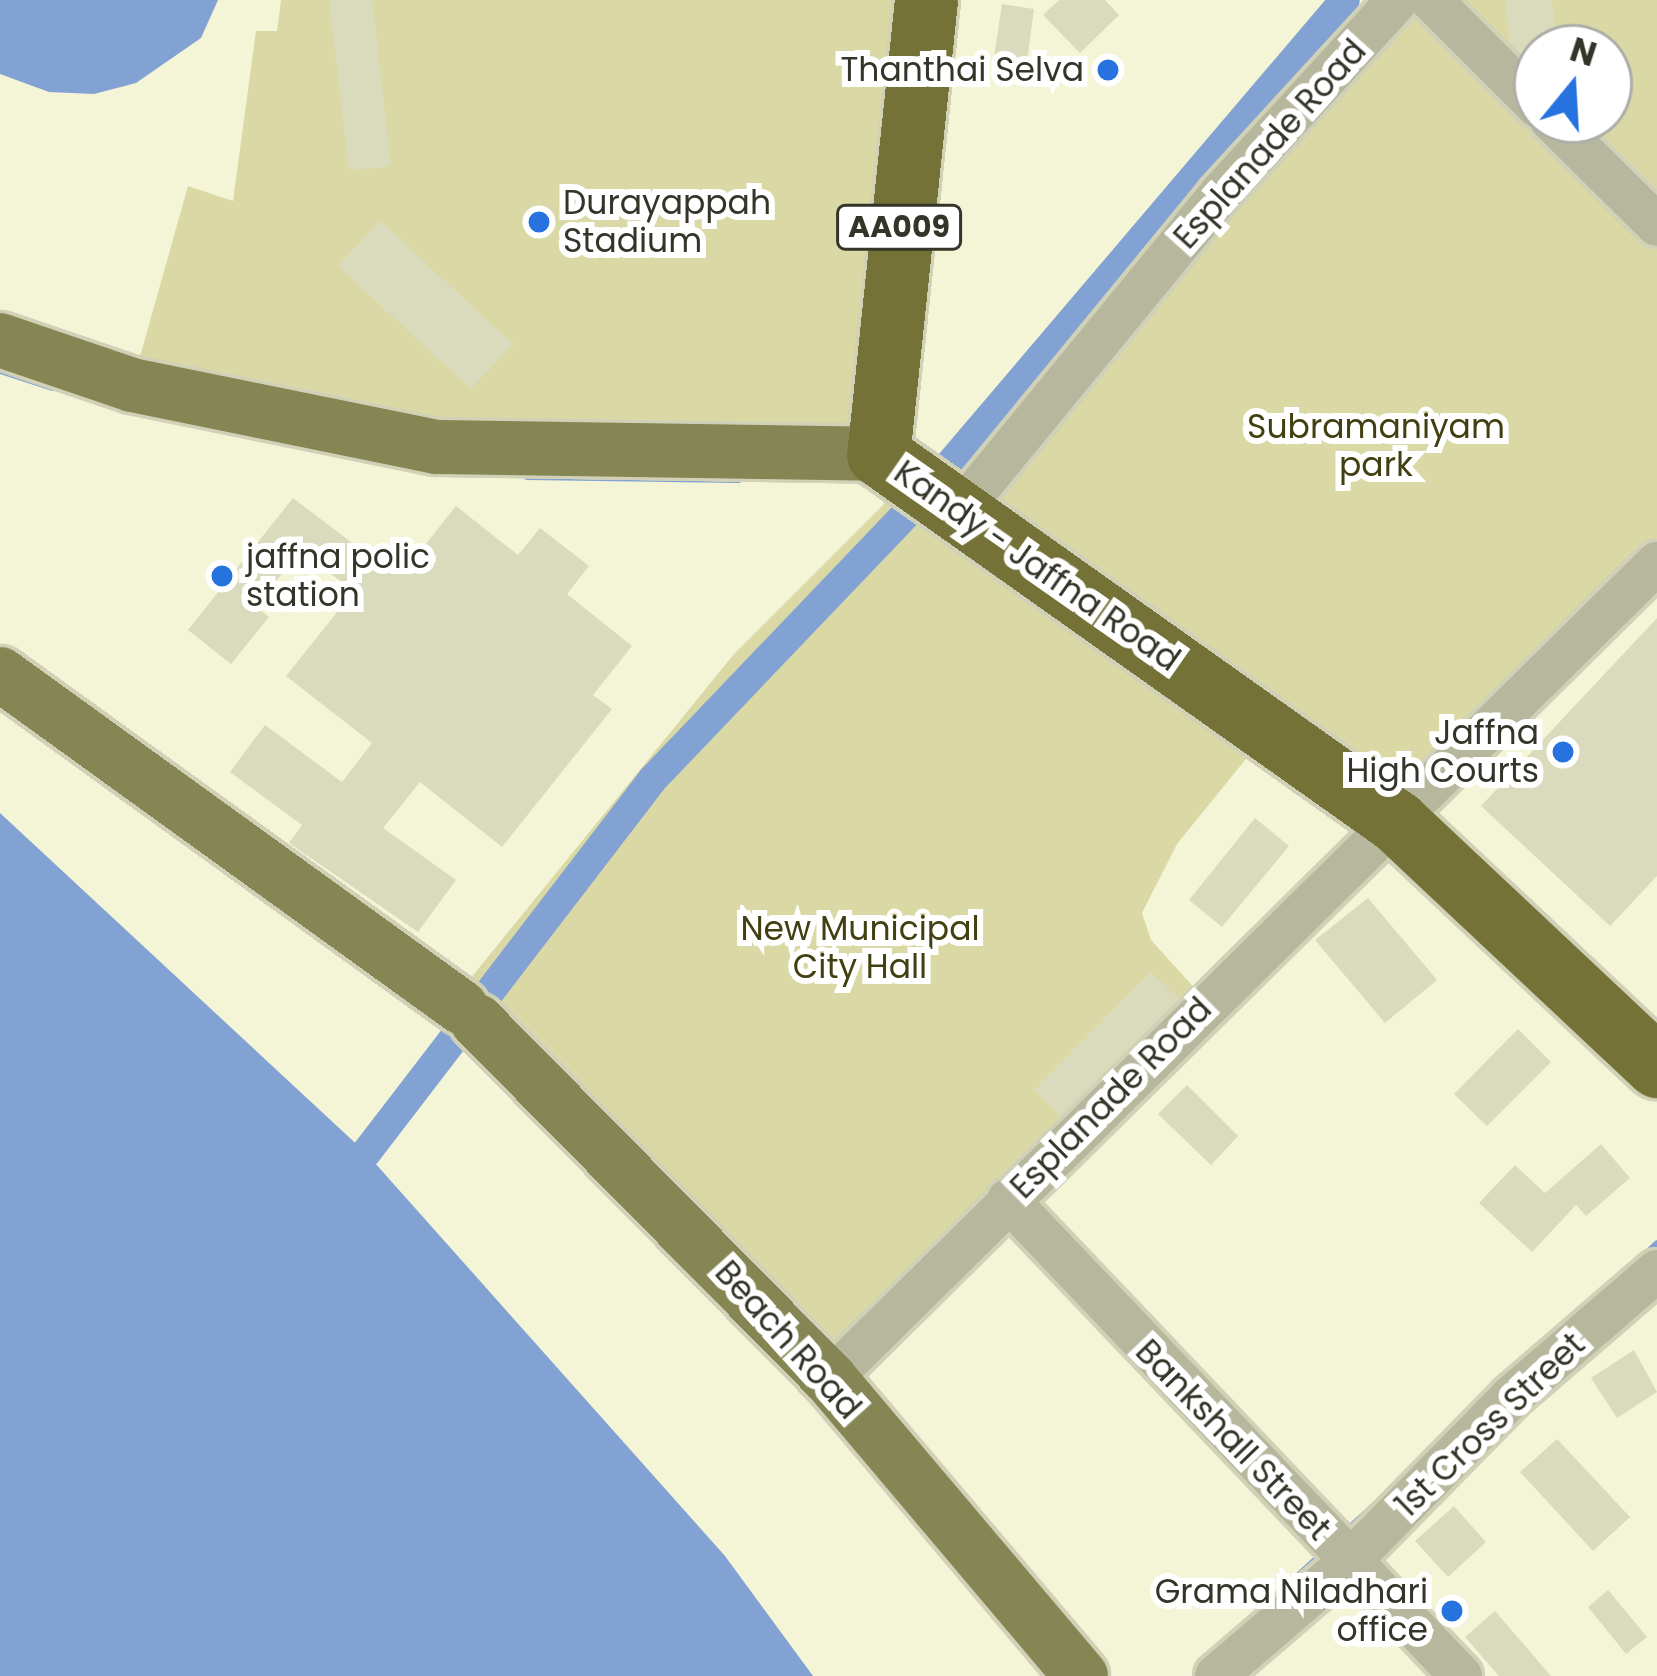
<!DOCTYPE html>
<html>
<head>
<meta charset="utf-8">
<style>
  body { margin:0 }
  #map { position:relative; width:1657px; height:1676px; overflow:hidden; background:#f4f4d6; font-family:Poppins,sans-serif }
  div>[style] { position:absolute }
  .green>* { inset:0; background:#dad9a6 }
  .water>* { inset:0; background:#81a2d2 }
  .stream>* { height:9px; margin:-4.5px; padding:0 4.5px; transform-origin:4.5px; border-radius:4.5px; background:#81a2d2 }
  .canal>* { height:30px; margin:-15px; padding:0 15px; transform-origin:15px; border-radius:15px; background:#81a2d2 }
  .building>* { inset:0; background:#dadabd }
  .roads { filter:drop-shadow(3px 0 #d1d1b7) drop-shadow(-3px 0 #d1d1b7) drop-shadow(0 3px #d1d1b7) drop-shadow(0 -3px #d1d1b7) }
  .minor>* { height:42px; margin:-21px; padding:0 21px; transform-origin:21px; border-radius:21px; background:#b7b79d }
  .major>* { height:54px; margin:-27px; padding:0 27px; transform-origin:27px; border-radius:27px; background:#868554 }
  .highway>* { height:63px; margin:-31.5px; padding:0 31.5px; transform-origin:31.5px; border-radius:31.5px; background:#757238 }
  .dots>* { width:33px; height:33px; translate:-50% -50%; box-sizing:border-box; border:6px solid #fff; border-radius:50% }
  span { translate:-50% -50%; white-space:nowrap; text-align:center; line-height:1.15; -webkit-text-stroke:12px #fff; paint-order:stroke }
  .shield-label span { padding:3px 9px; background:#fff; border:3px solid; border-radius:9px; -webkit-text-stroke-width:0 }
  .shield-label { font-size:30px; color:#343429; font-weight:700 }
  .poi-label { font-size:33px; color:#343429 }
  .right { translate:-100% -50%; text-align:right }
  .left { translate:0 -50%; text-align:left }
  .street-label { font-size:33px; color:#343429 }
  .park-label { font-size:33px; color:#423f10 }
  .north { position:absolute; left:1513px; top:24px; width:120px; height:120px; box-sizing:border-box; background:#fff; border:3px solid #aeaea9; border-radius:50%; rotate:18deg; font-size:33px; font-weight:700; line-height:48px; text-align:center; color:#343429 }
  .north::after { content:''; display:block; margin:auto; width:42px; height:54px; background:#2673df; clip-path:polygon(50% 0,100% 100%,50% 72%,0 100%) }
</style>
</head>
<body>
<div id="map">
  <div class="green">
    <i style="clip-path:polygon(281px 0,926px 0,878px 454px,740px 455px,132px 385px,188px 186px,233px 201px,256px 31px,277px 31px)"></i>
    <i style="clip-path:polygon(evenodd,1398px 0,1657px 0,1657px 563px,1397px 822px,1271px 728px,1177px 844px,1142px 913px,1151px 940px,1208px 1003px,830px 1379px,453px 1000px,734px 654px,910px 478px,959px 511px,1398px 0,1537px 48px,1609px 48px,1609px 120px,1537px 120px,1537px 48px)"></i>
  </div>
  <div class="water">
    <i style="clip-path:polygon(0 0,218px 0,201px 38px,136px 83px,94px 94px,49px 92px,0 74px)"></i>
    <i style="clip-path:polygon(0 813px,366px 1153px,725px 1556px,813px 1676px,0 1676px)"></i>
  </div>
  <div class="stream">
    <i style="left:0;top:369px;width:55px;rotate:18.1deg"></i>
    <i style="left:527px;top:475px;width:211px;rotate:0.8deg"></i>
    <i style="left:1639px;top:1261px;width:25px;rotate:-43deg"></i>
    <i style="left:1344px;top:1534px;width:56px;rotate:-42.8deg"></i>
    <i style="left:1269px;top:1603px;width:80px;rotate:-42.5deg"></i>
  </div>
  <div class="canal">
    <i style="left:366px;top:1153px;width:470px;rotate:-52.5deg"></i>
    <i style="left:652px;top:780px;width:383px;rotate:-46.3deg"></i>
    <i style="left:917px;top:503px;width:660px;rotate:-49.61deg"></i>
  </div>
  <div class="building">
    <i style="clip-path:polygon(329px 0,372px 0,391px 166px,349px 170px)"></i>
    <i style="clip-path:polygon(1059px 0,1105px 0,1119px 15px,1080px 53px,1043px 15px)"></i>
    <i style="clip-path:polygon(1505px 0,1552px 0,1557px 48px,1520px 53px,1510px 42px)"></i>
    <i style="clip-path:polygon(1002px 4px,1034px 9px,1026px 69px,993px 64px)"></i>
    <i style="clip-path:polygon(380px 221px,513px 344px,471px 389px,338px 266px)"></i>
    <i style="clip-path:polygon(293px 498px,377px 562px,395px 538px,417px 555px,456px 506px,518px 555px,540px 528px,589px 566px,567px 594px,632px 646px,593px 695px,612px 709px,502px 847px,420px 782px,383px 828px,456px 880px,418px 932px,289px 843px,302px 825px,230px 772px,265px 725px,342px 782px,372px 743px,286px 676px,354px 591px,299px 550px,257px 608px,269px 617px,231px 664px,188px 630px)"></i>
    <i style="clip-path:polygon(1657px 618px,1657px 876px,1610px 926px,1481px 806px)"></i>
    <i style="clip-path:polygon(1255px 818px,1289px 846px,1222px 927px,1189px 900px)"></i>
    <i style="clip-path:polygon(1368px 898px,1437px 980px,1385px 1023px,1315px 940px)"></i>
    <i style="clip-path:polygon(1151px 972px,1179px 999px,1060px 1116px,1034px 1090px)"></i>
    <i style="clip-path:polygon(1518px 1029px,1551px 1062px,1487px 1126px,1454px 1094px)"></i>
    <i style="clip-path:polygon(1187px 1085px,1238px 1136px,1211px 1165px,1158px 1114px)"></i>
    <i style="clip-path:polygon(1601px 1144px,1630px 1178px,1586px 1216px,1576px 1205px,1532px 1252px,1479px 1203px,1515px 1165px,1545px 1193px)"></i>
    <i style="clip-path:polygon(1634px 1350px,1657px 1392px,1617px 1418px,1591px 1378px)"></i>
    <i style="clip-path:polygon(1557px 1439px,1630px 1517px,1593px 1551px,1520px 1472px)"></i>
    <i style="clip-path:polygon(1454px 1506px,1486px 1542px,1448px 1577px,1415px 1541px)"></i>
    <i style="clip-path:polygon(1608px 1590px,1647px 1637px,1626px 1654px,1588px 1607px)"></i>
    <i style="clip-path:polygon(1495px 1611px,1551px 1676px,1499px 1676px,1465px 1637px)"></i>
  </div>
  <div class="roads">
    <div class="minor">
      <i style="left:1431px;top:0;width:150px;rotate:45deg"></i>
      <i style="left:1551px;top:120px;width:149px;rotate:44.7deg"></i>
      <i style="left:959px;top:512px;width:411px;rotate:-50.6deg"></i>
      <i style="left:1220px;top:194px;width:263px;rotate:-47.5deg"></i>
      <i style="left:1008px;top:1200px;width:657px;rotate:46.42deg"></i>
      <i style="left:830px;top:1379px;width:1162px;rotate:-44.62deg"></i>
      <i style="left:1216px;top:1676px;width:177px;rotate:-40.6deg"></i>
      <i style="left:1350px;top:1561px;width:230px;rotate:-45.5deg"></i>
      <i style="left:1511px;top:1397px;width:193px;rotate:-40.8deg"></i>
    </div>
    <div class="major">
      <i style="left:0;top:340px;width:139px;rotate:18.8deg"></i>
      <i style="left:132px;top:385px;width:310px;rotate:11.5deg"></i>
      <i style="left:436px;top:447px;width:442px;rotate:0.9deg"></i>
      <i style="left:0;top:674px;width:569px;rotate:35.84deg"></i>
      <i style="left:477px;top:1021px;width:503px;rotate:45.4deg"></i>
      <i style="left:830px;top:1379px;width:389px;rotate:49.8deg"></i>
    </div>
    <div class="highway">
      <i style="left:926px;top:0;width:457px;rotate:96deg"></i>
      <i style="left:878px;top:454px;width:636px;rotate:35.34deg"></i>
      <i style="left:1397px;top:822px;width:357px;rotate:43.2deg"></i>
    </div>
  </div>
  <div class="dots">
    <i style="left:1108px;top:70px;background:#2673df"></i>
    <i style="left:539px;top:222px;background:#2673df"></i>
    <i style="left:222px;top:576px;background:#2673df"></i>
    <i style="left:1563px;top:752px;background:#2673df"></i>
    <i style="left:1452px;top:1611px;background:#2673df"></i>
  </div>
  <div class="shield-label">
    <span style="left:899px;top:227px">AA009</span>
  </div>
  <div class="poi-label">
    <span class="right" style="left:1084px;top:70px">Thanthai Selva</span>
    <span class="left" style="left:563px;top:222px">Durayappah<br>Stadium</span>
    <span class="left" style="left:246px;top:576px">jaffna polic<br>station</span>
    <span class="right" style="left:1539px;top:752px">Jaffna<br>High Courts</span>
    <span class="right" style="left:1428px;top:1611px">Grama Niladhari<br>office</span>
  </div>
  <div class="street-label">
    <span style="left:1270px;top:144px;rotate:-48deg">Esplanade Road</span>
    <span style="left:1037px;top:566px;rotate:35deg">Kandy - Jaffna Road</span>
    <span style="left:1111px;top:1098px;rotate:-45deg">Esplanade Road</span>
    <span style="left:788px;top:1340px;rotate:48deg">Beach Road</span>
    <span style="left:1490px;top:1425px;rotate:-44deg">1st Cross Street</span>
    <span style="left:1233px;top:1440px;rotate:46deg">Bankshall Street</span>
  </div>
  <div class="park-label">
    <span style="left:1376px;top:446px">Subramaniyam<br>park</span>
    <span style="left:860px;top:948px">New Municipal<br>City Hall</span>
  </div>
  <div class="north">N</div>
</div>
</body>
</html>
